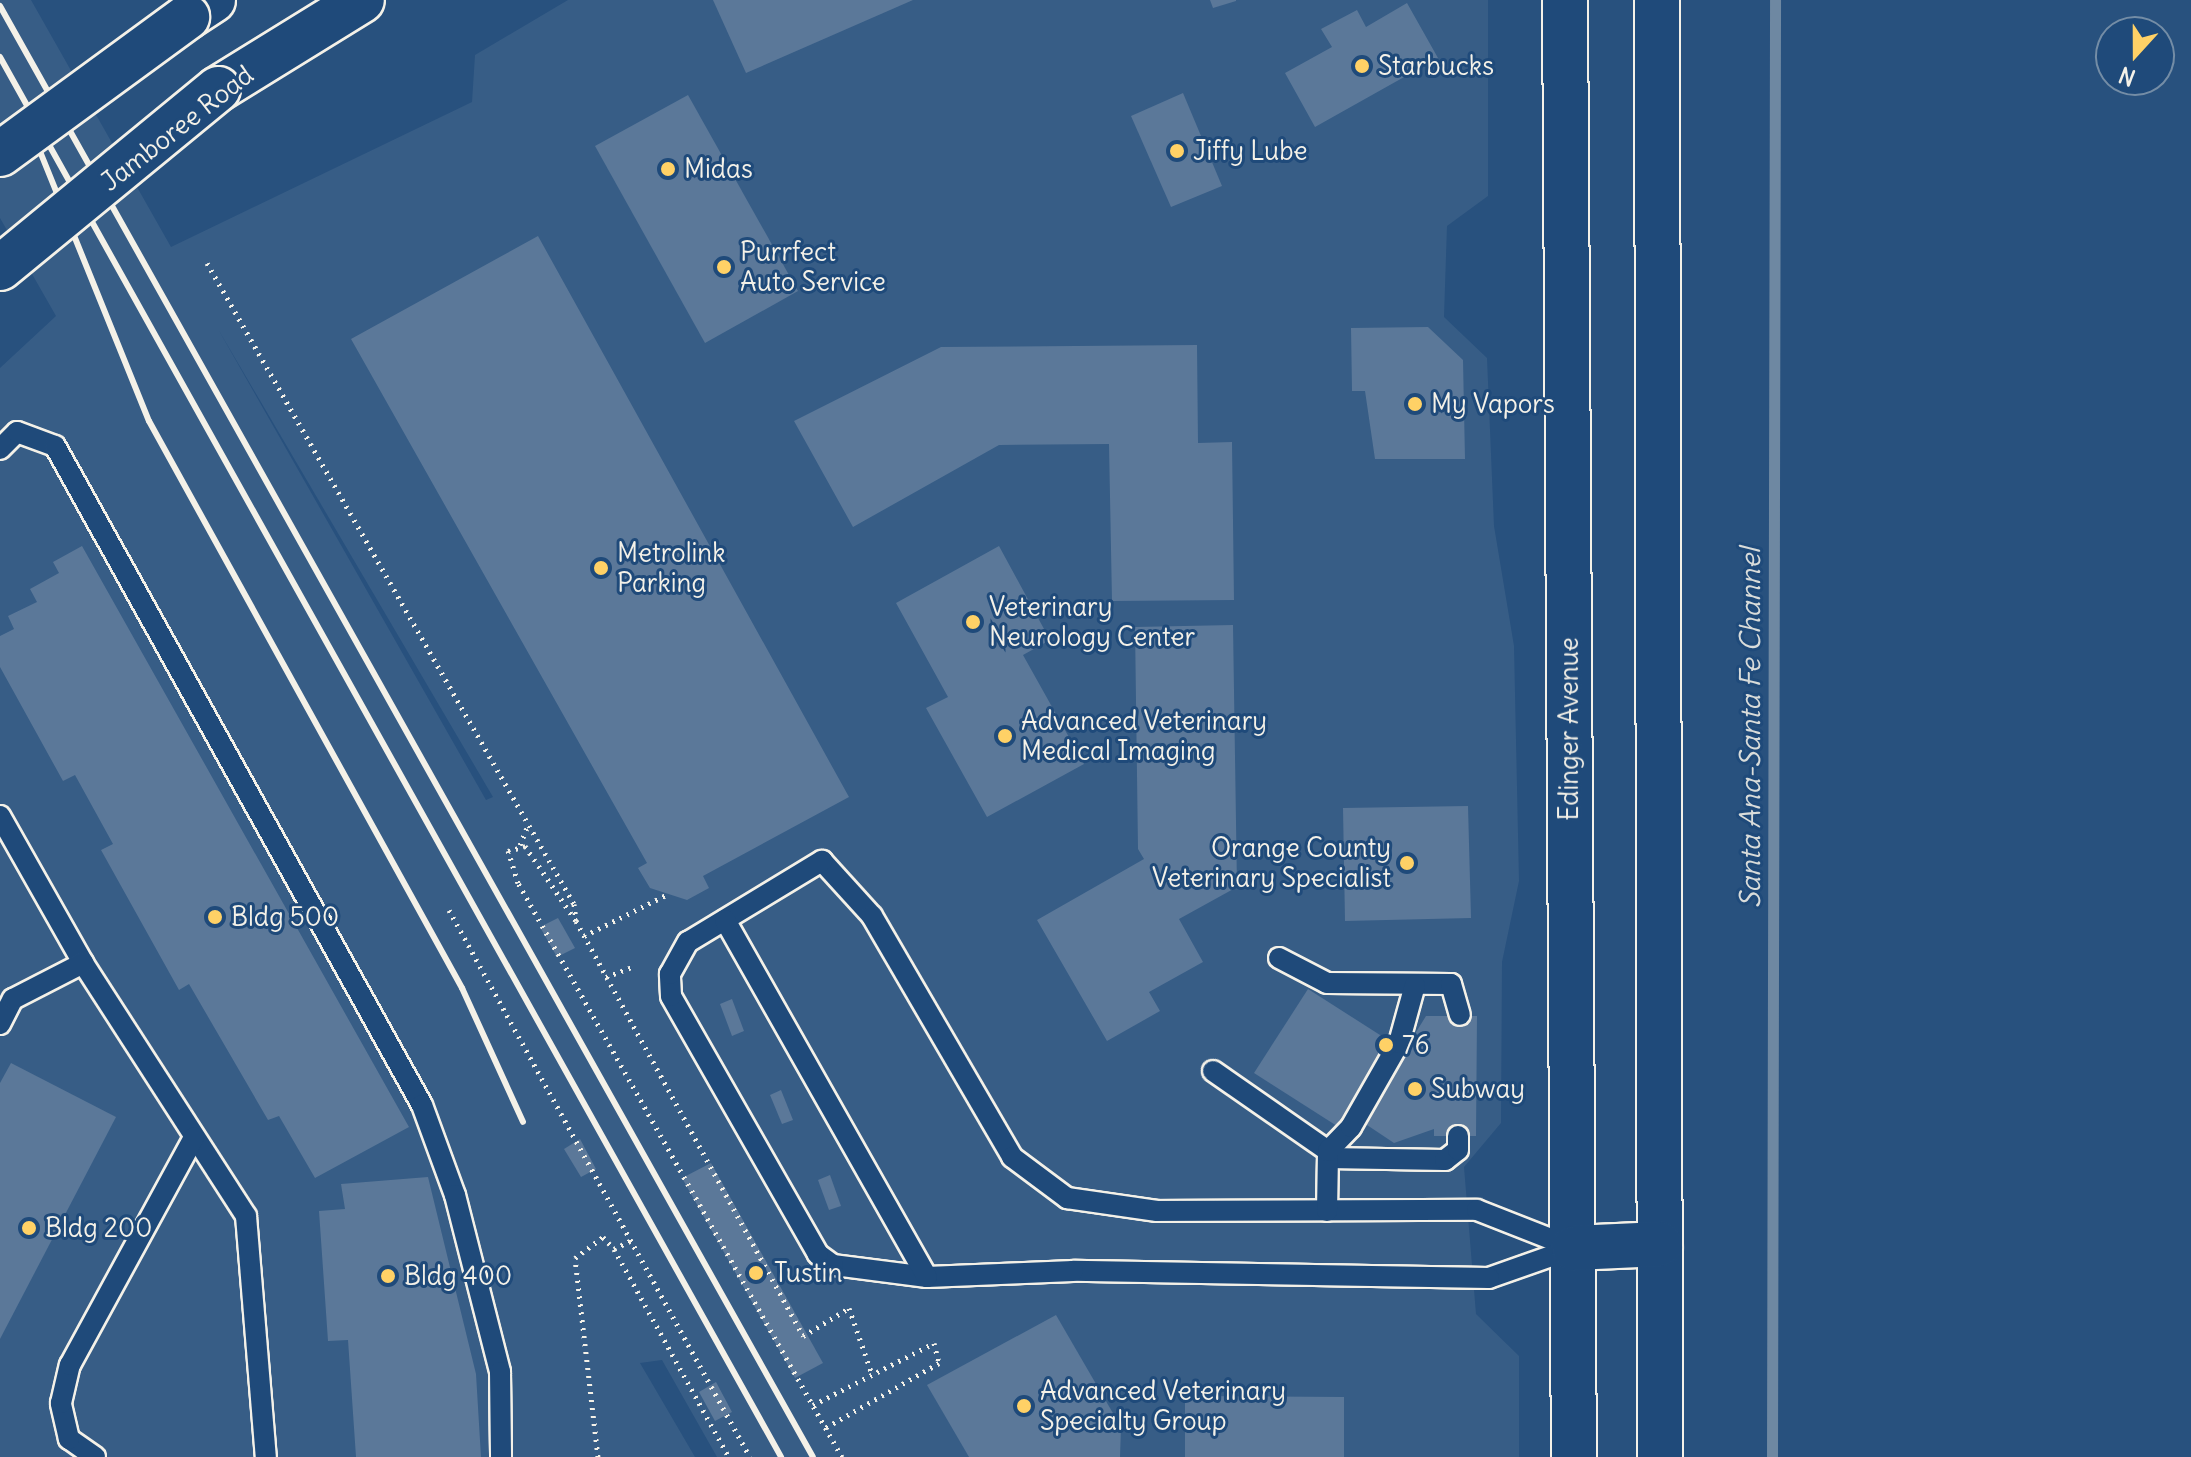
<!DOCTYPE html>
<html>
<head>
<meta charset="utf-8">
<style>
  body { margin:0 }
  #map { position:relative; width:2191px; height:1457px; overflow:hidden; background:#28517e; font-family:Delius,sans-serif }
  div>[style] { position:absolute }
  .built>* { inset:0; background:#375d86 }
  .stream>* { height:11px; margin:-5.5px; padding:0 5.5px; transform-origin:5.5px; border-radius:5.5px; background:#6e88a2 }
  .building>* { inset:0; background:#5b7899 }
  .path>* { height:5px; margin-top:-2.5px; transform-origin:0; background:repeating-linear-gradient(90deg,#f4f1e8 0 2px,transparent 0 8px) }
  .roads { filter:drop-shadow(2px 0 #f4f1e8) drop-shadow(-2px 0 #f4f1e8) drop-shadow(0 2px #f4f1e8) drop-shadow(0 -2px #f4f1e8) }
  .service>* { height:20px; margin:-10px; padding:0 10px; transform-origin:10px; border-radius:10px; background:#1f4a7a }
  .primary>* { height:44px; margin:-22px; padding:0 22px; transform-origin:22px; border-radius:22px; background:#1f4a7a }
  .motorway>* { height:44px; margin:-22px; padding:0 22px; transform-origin:22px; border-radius:22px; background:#1f4a7a }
  .rail>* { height:6px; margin:-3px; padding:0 3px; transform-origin:3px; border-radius:3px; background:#f4f1e8 }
  .bridges { filter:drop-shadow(2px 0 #f4f1e8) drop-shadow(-2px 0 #f4f1e8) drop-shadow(0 2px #f4f1e8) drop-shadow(0 -2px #f4f1e8) }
  .primary-bridge>* { height:44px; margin:-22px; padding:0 22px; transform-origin:22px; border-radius:22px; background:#1f4a7a }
  .motorway-bridge>* { height:44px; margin:-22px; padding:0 22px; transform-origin:22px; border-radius:22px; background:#1f4a7a }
  .dots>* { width:22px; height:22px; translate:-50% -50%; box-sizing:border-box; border:4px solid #1f4a7a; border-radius:50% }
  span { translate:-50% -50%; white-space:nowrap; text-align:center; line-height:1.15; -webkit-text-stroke:6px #1f4a7a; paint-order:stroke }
  .poi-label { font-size:26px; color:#f4f1e8 }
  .left { translate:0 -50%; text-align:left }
  .right { translate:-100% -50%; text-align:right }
  .street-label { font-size:26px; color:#f4f1e8 }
  .water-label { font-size:28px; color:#d9dcda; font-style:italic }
  .north { position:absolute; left:2095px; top:16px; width:80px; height:80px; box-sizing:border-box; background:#1f4a7a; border:2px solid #748da6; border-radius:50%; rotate:201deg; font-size:22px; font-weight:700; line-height:32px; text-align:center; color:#f4f1e8 }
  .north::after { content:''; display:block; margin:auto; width:28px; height:36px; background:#ffd166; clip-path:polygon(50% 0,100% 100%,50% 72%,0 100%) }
</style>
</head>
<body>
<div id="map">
  <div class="built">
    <i style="clip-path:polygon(evenodd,0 0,31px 0,171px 247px,472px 102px,475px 55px,568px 0,1488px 0,1488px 196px,1447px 226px,1444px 317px,1487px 358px,1494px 526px,1514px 646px,1519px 881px,1502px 962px,1501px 1123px,1464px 1167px,1476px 1314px,1519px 1356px,1519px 1457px,717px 1457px,662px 1360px,640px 1363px,695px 1457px,0 1457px,0 368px,56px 316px,0 218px,0 0,218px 329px,493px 797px,486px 800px,218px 329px)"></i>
  </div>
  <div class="stream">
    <i style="left:1772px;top:1457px;width:1457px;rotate:-89.88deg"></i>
  </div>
  <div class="building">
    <i style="clip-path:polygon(713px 0,913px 0,746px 73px)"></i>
    <i style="clip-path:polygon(1210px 0,1236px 0,1236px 1px,1213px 8px)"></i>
    <i style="clip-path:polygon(1407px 3px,1438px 58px,1315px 127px,1285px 73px,1332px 47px,1321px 29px,1357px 10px,1366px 27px)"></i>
    <i style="clip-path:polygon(1183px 93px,1222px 186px,1171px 207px,1131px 116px)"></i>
    <i style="clip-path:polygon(688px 95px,798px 291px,705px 343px,595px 146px)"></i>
    <i style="clip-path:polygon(538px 236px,849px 797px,703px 876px,709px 888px,687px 900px,650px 888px,638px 868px,647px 863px,351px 339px)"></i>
    <i style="clip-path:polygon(1428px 327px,1463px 360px,1465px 459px,1375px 459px,1365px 391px,1352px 391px,1351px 328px)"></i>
    <i style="clip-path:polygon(1197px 345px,1198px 443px,1232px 442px,1234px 600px,1112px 601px,1109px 444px,999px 445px,853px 527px,794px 421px,941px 347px)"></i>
    <i style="clip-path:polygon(82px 546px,409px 1127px,315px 1178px,279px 1116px,268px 1120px,189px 984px,179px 990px,101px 850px,113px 844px,75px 775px,63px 781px,0 667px,0 636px,14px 629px,8px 616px,37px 602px,30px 589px,59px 573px,53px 562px)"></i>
    <i style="clip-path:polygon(999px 546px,1050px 640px,1023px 655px,1084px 764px,987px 817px,926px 708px,948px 697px,896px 603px)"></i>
    <i style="clip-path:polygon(1233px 625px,1237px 887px,1179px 919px,1203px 962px,1149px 992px,1160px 1011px,1107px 1041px,1037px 920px,1144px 859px,1138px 849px,1135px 627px)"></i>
    <i style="clip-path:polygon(1468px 806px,1471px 918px,1345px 921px,1343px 808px)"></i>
    <i style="clip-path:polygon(558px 918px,575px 948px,557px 957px,540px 927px)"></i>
    <i style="clip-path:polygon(1308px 989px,1391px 1042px,1337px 1126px,1254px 1073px)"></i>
    <i style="clip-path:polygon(732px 999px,744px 1031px,732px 1036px,720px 1004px)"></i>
    <i style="clip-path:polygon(1426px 1016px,1477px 1016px,1476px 1136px,1434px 1136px,1434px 1129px,1394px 1143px,1361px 1121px)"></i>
    <i style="clip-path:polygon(11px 1063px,116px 1117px,0 1339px,0 1083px)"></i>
    <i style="clip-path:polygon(781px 1090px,793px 1120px,782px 1124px,770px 1095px)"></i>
    <i style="clip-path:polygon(580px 1139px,596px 1169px,581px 1177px,564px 1149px)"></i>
    <i style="clip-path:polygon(711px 1163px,823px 1363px,795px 1378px,682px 1178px)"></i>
    <i style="clip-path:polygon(830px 1175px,841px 1206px,829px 1210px,818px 1180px)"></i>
    <i style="clip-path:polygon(428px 1177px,476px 1374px,481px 1457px,356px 1457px,348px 1340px,328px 1341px,319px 1211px,345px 1209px,341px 1184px)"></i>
    <i style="clip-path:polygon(1056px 1315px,1121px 1427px,1120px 1457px,969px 1457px,927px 1385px)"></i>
    <i style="clip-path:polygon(716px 1382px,732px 1412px,715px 1421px,699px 1392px)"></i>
    <i style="clip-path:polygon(1185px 1396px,1344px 1397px,1344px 1457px,1185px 1457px)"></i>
  </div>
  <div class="path">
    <i style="left:207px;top:263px;width:739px;rotate:60.21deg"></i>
    <i style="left:574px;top:904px;width:17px;rotate:83deg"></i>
    <i style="left:520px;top:845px;width:22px;rotate:-68deg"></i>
    <i style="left:449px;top:910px;width:624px;rotate:61.18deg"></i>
    <i style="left:584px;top:936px;width:94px;rotate:-26.6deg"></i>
    <i style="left:606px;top:977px;width:30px;rotate:-21deg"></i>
    <i style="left:614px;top:1249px;width:238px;rotate:61.1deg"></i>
    <i style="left:813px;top:1405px;width:136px;rotate:-27.1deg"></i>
    <i style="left:934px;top:1343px;width:21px;rotate:76deg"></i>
    <i style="left:939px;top:1363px;width:131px;rotate:150.3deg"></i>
    <i style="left:598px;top:1457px;width:200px;rotate:-96.6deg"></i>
    <i style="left:575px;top:1258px;width:35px;rotate:-37deg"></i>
    <i style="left:603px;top:1237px;width:16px;rotate:47deg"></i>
    <i style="left:614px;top:1249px;width:20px;rotate:-27deg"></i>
    <i style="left:842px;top:1457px;width:659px;rotate:-119.44deg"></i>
    <i style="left:518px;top:883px;width:34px;rotate:-107deg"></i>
    <i style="left:508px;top:851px;width:18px;rotate:-16deg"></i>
    <i style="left:525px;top:846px;width:91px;rotate:55.8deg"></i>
    <i style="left:576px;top:921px;width:473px;rotate:61.3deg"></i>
    <i style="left:803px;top:1336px;width:54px;rotate:-31.3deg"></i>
    <i style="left:849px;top:1308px;width:70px;rotate:70.8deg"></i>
  </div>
  <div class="roads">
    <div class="service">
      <i style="left:0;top:449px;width:24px;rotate:-45deg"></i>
      <i style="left:17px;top:432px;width:40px;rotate:20.2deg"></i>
      <i style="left:55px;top:446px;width:754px;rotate:60.89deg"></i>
      <i style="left:422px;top:1105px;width:96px;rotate:69.9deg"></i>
      <i style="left:455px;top:1195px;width:183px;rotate:75.7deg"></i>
      <i style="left:500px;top:1372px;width:85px;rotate:89.3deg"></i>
      <i style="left:0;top:816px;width:169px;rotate:60.5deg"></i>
      <i style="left:83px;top:963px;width:301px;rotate:57.2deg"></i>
      <i style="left:246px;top:1216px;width:242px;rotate:85.3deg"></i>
      <i style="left:822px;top:861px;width:74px;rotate:47.7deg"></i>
      <i style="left:872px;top:916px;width:279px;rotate:59.8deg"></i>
      <i style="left:1012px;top:1157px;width:69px;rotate:36.7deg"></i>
      <i style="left:1067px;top:1198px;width:91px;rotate:8.2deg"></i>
      <i style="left:1157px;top:1211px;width:320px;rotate:-0.2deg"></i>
      <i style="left:1477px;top:1210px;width:104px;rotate:21.4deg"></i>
      <i style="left:1574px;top:1248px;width:90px;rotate:160.6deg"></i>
      <i style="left:1489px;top:1278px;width:416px;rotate:-179deg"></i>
      <i style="left:1073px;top:1271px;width:146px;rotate:177.6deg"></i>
      <i style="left:927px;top:1277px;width:95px;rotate:-172.7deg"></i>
      <i style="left:833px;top:1265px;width:19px;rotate:-144deg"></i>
      <i style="left:818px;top:1254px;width:297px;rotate:-119.7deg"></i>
      <i style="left:671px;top:996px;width:22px;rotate:-93deg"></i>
      <i style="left:670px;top:974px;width:37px;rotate:-61deg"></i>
      <i style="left:688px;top:942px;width:157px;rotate:-31.2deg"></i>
      <i style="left:725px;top:920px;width:410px;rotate:60.5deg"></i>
      <i style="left:1279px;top:958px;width:54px;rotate:27.5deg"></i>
      <i style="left:1327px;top:983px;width:124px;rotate:0.5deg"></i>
      <i style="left:1451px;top:984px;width:32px;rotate:74deg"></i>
      <i style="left:0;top:1024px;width:28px;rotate:-63deg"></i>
      <i style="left:13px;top:999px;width:79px;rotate:-27.2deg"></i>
      <i style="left:1213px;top:1071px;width:140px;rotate:34.8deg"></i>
      <i style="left:1328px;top:1158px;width:117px;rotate:1deg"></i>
      <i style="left:1445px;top:1160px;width:16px;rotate:-38deg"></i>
      <i style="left:1458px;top:1150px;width:14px;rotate:-90deg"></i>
      <i style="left:1327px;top:1211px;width:60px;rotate:-89deg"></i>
      <i style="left:1328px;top:1151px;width:33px;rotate:-46deg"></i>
      <i style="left:1351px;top:1127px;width:97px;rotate:-60.3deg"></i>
      <i style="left:1399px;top:1043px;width:60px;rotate:-74.6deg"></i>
      <i style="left:95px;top:1457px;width:32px;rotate:-145deg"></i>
      <i style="left:69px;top:1439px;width:37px;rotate:-103deg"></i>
      <i style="left:61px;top:1403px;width:39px;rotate:-77deg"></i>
      <i style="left:70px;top:1365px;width:259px;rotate:-61.4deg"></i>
    </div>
    <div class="primary">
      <i style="left:1565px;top:0;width:1457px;rotate:89.65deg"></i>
      <i style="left:1657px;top:0;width:1457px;rotate:89.88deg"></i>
      <i style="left:218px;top:89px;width:169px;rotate:-31.7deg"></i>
      <i style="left:1574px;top:1248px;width:86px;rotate:-2.7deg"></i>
    </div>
    <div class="motorway">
      <i style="left:187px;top:17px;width:31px;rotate:-33deg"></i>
    </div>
  </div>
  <div class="rail">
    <i style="left:0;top:6px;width:1663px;rotate:60.74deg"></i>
    <i style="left:0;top:57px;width:1603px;rotate:60.84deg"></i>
    <i style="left:35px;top:139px;width:304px;rotate:68deg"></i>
    <i style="left:149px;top:421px;width:648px;rotate:61.1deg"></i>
    <i style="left:462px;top:988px;width:147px;rotate:65.5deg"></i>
  </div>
  <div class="bridges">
    <div class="primary-bridge">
      <i style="left:0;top:268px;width:282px;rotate:-39.4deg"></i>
    </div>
    <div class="motorway-bridge">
      <i style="left:0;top:154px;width:232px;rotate:-36.2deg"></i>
    </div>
  </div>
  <div class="dots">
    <i style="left:1362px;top:66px;background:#ffd166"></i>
    <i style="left:1177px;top:151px;background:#ffd166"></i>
    <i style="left:668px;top:169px;background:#ffd166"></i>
    <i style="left:724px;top:267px;background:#ffd166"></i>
    <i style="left:1415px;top:404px;background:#ffd166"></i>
    <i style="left:601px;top:568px;background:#ffd166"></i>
    <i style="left:973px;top:622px;background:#ffd166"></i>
    <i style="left:1005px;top:736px;background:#ffd166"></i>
    <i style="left:1407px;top:863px;background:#ffd166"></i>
    <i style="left:215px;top:917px;background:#ffd166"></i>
    <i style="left:1386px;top:1045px;background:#ffd166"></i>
    <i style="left:1415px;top:1089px;background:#ffd166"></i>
    <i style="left:29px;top:1228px;background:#ffd166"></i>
    <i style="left:756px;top:1273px;background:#ffd166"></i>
    <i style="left:388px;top:1276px;background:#ffd166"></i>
    <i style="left:1024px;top:1406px;background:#ffd166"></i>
  </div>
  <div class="poi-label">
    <span class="left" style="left:1378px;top:66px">Starbucks</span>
    <span class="left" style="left:1193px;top:151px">Jiffy Lube</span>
    <span class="left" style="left:684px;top:169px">Midas</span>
    <span class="left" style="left:740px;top:267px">Purrfect<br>Auto Service</span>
    <span class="left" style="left:1431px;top:404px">My Vapors</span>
    <span class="left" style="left:617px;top:568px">Metrolink<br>Parking</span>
    <span class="left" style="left:989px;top:622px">Veterinary<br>Neurology Center</span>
    <span class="left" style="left:1021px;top:736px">Advanced Veterinary<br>Medical Imaging</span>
    <span class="right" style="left:1391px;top:863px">Orange County<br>Veterinary Specialist</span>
    <span class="left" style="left:231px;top:917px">Bldg 500</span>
    <span class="left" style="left:1402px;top:1045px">76</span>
    <span class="left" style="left:1431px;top:1089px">Subway</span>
    <span class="left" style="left:45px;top:1228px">Bldg 200</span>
    <span class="left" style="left:774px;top:1273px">Tustin</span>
    <span class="left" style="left:404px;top:1276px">Bldg 400</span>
    <span class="left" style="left:1040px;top:1406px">Advanced Veterinary<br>Specialty Group</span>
  </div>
  <div class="street-label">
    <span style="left:177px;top:128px;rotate:-38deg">Jamboree Road</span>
    <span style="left:1569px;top:729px;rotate:-90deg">Edinger Avenue</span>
  </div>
  <div class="water-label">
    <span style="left:1750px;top:728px;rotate:-90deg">Santa Ana-Santa Fe Channel</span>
  </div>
  <div class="north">N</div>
</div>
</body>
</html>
